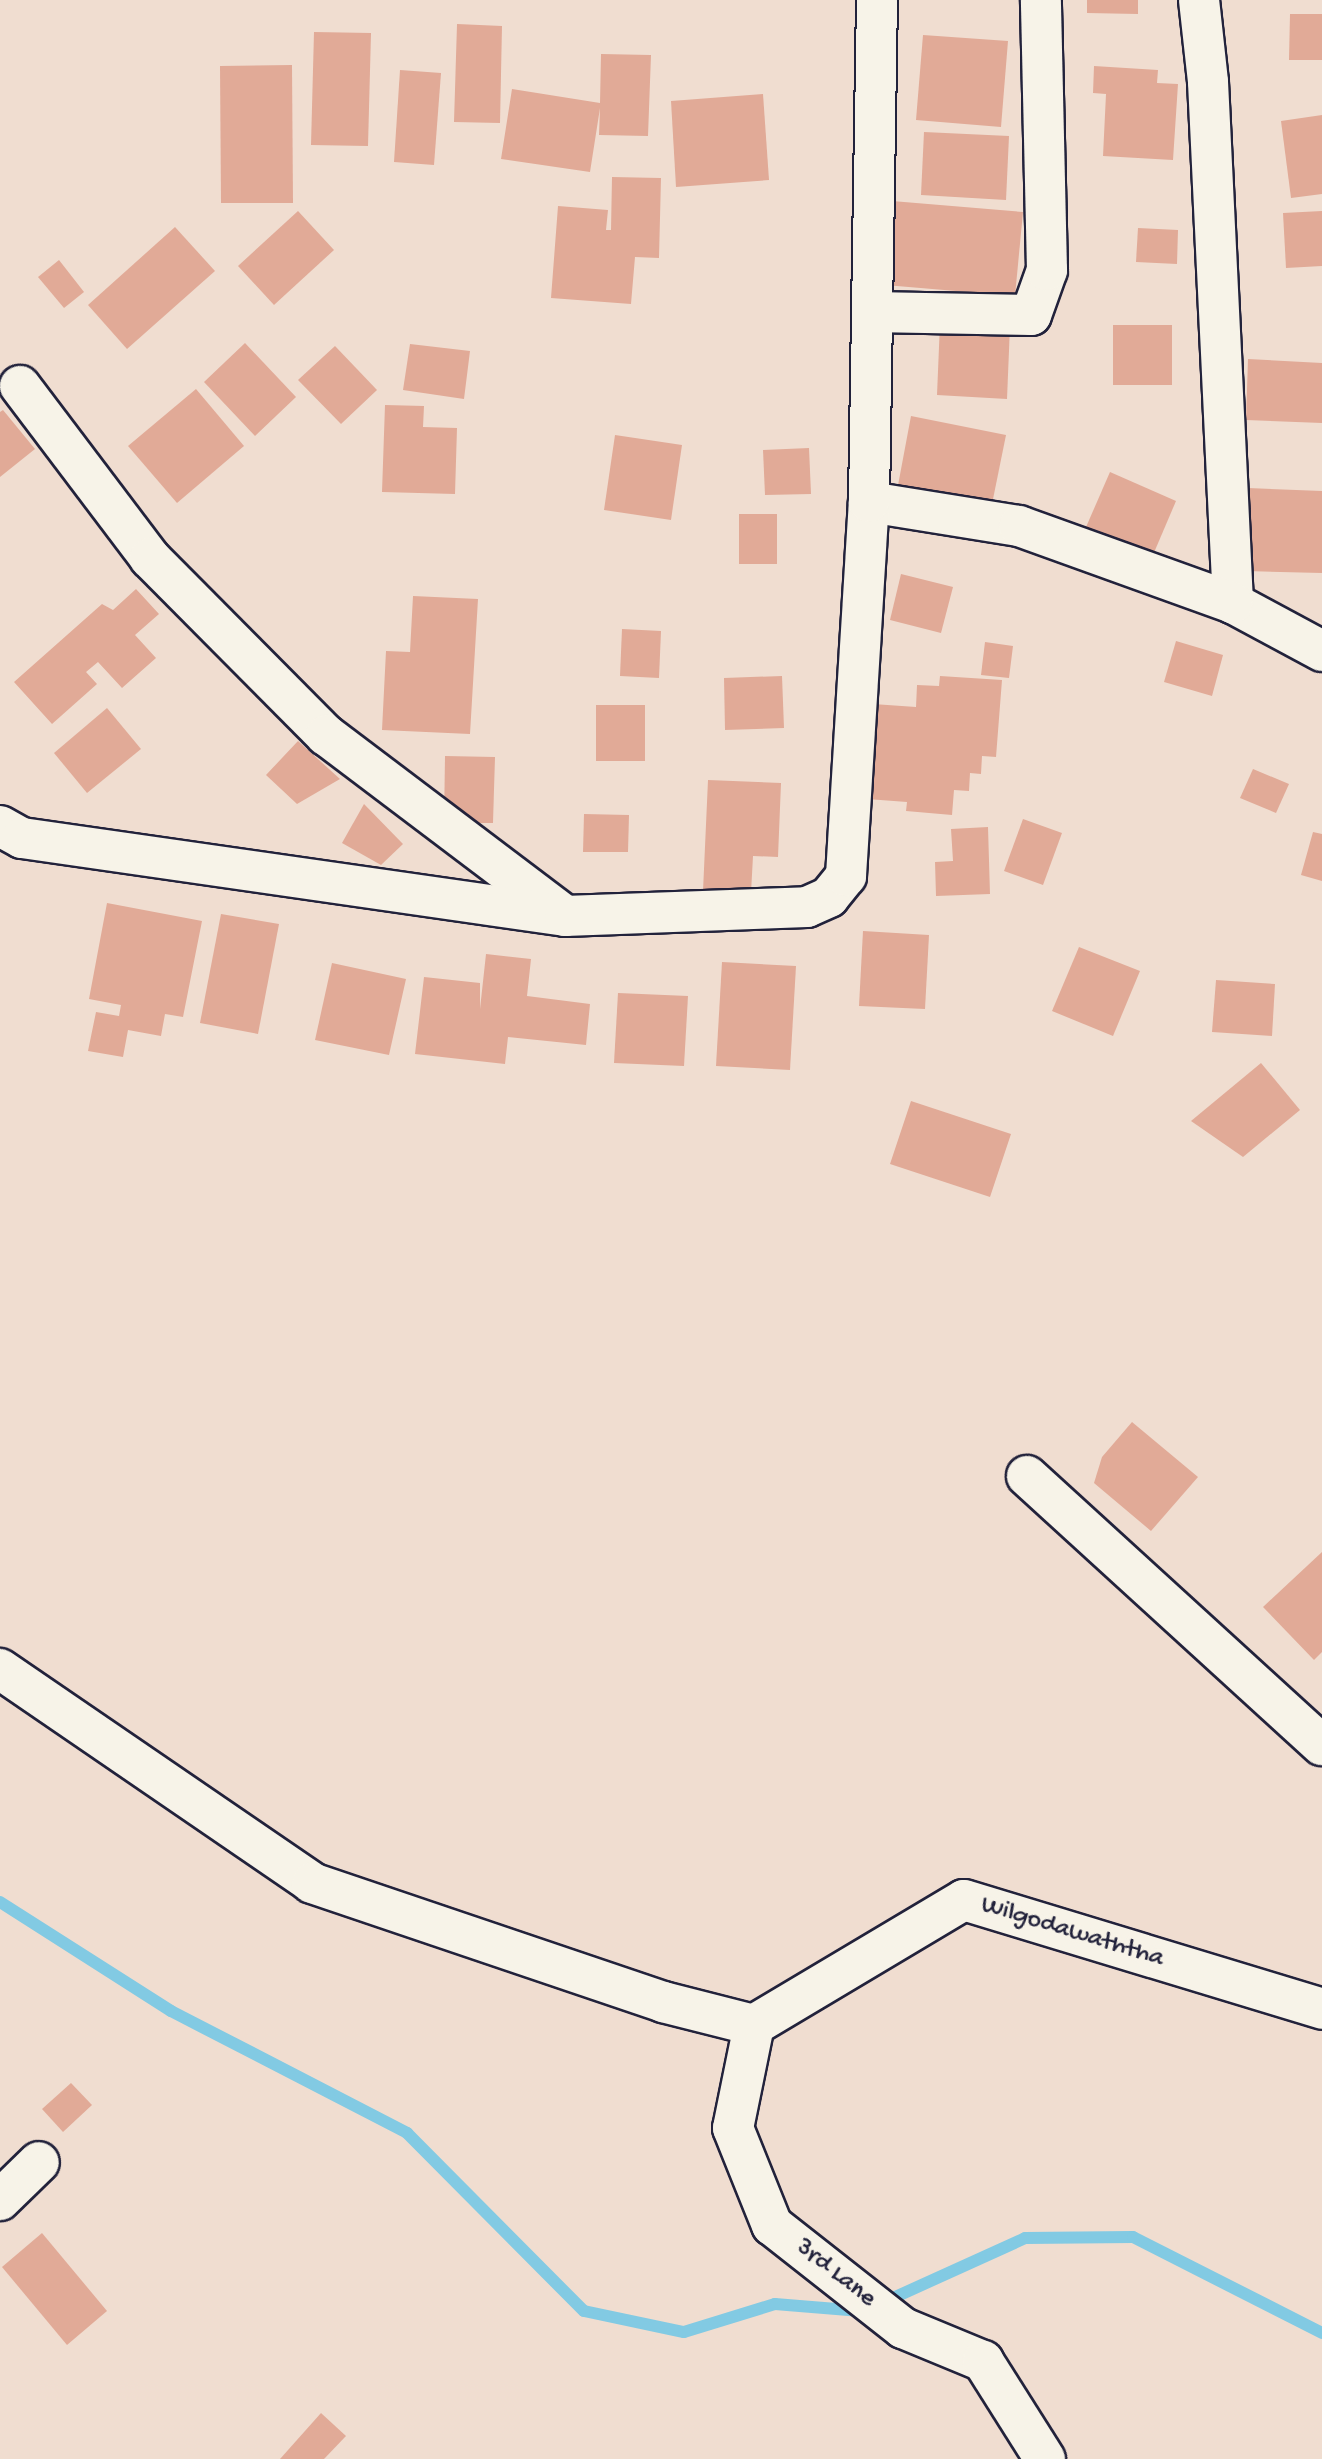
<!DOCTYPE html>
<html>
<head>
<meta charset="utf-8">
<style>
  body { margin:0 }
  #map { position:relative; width:1322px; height:2459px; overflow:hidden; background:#f0ddd0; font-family:"Gochi Hand",sans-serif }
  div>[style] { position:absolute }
  .stream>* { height:12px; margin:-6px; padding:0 6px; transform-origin:6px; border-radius:6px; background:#82cae3 }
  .building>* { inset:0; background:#e1aa97 }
  .roads { filter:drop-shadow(2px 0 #22223b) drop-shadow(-2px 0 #22223b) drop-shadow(0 2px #22223b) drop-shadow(0 -2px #22223b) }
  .street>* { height:40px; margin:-20px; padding:0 20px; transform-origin:20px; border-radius:20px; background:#f7f3e8 }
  span { translate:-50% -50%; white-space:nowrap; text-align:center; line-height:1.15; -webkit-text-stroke:7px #f7f3e8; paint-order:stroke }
  .street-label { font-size:26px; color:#22223b }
</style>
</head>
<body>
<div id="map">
  <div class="stream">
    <i style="left:0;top:1902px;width:203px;rotate:32.5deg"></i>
    <i style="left:171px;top:2011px;width:266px;rotate:27.3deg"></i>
    <i style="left:407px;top:2133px;width:251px;rotate:45.2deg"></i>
    <i style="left:584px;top:2311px;width:102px;rotate:11.9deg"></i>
    <i style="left:684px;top:2332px;width:95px;rotate:-17.1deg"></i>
    <i style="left:775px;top:2304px;width:86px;rotate:4.7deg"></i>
    <i style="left:882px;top:2303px;width:157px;rotate:-24.4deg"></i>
    <i style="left:1025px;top:2238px;width:108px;rotate:-0.5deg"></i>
    <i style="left:1133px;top:2237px;width:212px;rotate:26.9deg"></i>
  </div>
  <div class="building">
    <i style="clip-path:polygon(1087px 0,1138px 0,1138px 14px,1087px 13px)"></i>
    <i style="clip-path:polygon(1290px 14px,1322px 14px,1322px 60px,1289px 60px)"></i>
    <i style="clip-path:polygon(457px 24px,502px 26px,500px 123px,454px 122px)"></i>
    <i style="clip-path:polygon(314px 32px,371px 33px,368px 146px,311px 145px)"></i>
    <i style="clip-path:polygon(923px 35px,1008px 41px,1001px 127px,916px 120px)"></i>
    <i style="clip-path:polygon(601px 54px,651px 55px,648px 136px,599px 135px,600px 108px,590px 172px,501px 159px,512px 89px,600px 103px)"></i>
    <i style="clip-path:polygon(292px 65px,293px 203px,221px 203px,220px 66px)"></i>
    <i style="clip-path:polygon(1094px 66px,1158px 70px,1157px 83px,1178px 84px,1173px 160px,1103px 156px,1106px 94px,1093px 93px)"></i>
    <i style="clip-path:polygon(400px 70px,441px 73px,434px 165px,394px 162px)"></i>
    <i style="clip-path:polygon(763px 94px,769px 180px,676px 187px,671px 101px)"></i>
    <i style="clip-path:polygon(1322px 115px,1322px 194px,1291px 198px,1281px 121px)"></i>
    <i style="clip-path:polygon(924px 132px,1009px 136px,1006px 200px,921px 195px)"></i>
    <i style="clip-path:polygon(612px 177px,661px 178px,659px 258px,635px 257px,631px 304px,551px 298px,558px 206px,608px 210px,606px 230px,611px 230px)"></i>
    <i style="clip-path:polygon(892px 201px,1023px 212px,1015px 296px,885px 285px)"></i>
    <i style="clip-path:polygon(298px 211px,334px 250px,274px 305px,238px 266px)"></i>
    <i style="clip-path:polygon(1322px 211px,1322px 266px,1286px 268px,1283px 213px)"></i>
    <i style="clip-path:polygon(175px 227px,215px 271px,127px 349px,88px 305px)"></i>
    <i style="clip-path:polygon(1138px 228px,1178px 230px,1177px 264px,1136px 262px)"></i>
    <i style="clip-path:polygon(59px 260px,84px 292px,64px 308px,38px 277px)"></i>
    <i style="clip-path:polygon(940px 323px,1010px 326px,1007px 399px,937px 395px)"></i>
    <i style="clip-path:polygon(1113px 325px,1172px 325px,1172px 385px,1113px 385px)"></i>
    <i style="clip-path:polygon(245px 343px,296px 397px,255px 436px,204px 382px)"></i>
    <i style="clip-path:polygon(410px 344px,470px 351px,464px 399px,403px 390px)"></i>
    <i style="clip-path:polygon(335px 346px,377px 390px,341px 424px,298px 380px)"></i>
    <i style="clip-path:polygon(1248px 359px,1322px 363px,1322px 423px,1246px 420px)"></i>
    <i style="clip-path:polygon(196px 389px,244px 446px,177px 503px,128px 446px)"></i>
    <i style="clip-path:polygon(385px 405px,424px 406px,423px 427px,457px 428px,455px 494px,382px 492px)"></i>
    <i style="clip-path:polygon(3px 410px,35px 449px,0 477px,0 412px)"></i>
    <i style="clip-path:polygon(911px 416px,1006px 435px,990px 514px,896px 496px)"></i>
    <i style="clip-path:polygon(615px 435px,682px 445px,671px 520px,604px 510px)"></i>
    <i style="clip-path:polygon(809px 448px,811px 494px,765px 495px,763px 450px)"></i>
    <i style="clip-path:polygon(1110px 472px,1176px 501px,1150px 562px,1083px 534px)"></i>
    <i style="clip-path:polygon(1248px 488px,1322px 491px,1322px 573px,1246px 571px)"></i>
    <i style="clip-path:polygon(739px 514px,777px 514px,777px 564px,739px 564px)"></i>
    <i style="clip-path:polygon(901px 574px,953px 587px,941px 633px,890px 620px)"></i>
    <i style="clip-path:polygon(136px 589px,159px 614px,135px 635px,156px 658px,122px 688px,98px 662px,86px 672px,97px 684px,52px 724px,14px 682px,102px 604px,113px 610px)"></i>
    <i style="clip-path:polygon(413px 596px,478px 599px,470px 734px,382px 730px,386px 651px,410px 652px)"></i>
    <i style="clip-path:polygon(622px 629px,661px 631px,659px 678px,620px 676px)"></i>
    <i style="clip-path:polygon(1176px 641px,1223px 655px,1212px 696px,1164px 682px)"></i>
    <i style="clip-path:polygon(985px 642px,1013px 646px,1009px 678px,981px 675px)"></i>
    <i style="clip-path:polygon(782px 676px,784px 728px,725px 730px,724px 678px)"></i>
    <i style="clip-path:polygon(940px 676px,1002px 680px,996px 757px,982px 756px,981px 774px,970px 773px,969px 791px,954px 790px,952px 815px,906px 811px,907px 802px,867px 799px,873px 704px,916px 707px,917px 685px,939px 686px)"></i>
    <i style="clip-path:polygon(596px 705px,645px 705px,645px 761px,596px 761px)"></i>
    <i style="clip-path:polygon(107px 708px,141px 749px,87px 793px,54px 753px)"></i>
    <i style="clip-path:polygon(298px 741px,340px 779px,297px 804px,266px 775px)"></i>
    <i style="clip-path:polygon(445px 756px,495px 757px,493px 823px,444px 823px)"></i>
    <i style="clip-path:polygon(1253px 769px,1289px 784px,1276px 813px,1240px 798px)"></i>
    <i style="clip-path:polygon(708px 780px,781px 783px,778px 857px,753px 856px,751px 893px,703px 891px)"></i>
    <i style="clip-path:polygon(364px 804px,403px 844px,381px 865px,342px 843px)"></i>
    <i style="clip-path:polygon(584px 814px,629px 815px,628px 852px,583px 852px)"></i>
    <i style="clip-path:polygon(1023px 819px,1062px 833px,1043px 885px,1004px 871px)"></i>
    <i style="clip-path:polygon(988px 827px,990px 894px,936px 896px,935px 862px,953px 861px,951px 829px)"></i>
    <i style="clip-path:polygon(1313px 832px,1322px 834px,1322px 881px,1301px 875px)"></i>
    <i style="clip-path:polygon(107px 903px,202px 921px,183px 1017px,165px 1014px,161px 1036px,128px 1030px,123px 1057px,88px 1051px,96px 1012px,119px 1016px,121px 1005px,89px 999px)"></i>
    <i style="clip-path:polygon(221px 914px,279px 924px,258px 1034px,200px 1023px)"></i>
    <i style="clip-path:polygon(863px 931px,929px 935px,925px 1009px,859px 1006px)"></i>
    <i style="clip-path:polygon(1079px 947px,1140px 971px,1113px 1036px,1052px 1011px)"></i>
    <i style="clip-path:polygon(486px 954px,531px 959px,527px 996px,590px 1004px,586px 1045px,508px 1037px,505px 1064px,415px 1054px,424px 977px,480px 983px,480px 1009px)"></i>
    <i style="clip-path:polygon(722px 962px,796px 966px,790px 1070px,716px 1066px)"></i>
    <i style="clip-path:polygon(332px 963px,406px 979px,389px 1055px,315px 1040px)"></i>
    <i style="clip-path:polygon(1216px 980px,1275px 984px,1272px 1036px,1212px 1032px)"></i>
    <i style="clip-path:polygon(618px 993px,688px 996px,684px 1066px,614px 1063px)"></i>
    <i style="clip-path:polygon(1261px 1063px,1300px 1110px,1243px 1157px,1191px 1121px)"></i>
    <i style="clip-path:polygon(911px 1101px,1011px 1134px,990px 1197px,890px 1164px)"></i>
    <i style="clip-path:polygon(1132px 1422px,1198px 1477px,1151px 1531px,1094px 1483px,1102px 1457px)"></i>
    <i style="clip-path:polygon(1322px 1552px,1322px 1652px,1314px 1660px,1263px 1607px)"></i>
    <i style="clip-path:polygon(71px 2083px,92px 2105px,63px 2132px,42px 2109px)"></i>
    <i style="clip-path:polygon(42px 2233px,107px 2311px,67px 2345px,2px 2267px)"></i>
    <i style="clip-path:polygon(321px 2413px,346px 2436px,324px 2459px,280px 2459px)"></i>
  </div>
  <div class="roads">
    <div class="street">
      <i style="left:1199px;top:0;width:82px;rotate:83.7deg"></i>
      <i style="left:1208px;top:82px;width:522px;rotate:87.25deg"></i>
      <i style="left:1233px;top:603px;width:101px;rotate:28.3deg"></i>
      <i style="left:872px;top:312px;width:159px;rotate:1.1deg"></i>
      <i style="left:1031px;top:315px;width:48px;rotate:-70.4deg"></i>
      <i style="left:1047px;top:270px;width:270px;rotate:-91.3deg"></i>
      <i style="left:20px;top:386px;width:216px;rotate:52.9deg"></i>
      <i style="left:150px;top:558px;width:250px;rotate:45.2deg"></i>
      <i style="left:326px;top:735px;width:295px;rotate:37.1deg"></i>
      <i style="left:869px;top:502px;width:152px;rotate:9.1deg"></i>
      <i style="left:1019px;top:526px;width:227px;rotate:19.8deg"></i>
      <i style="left:0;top:826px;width:25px;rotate:29deg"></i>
      <i style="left:22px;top:838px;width:549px;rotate:8.17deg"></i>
      <i style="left:565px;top:916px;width:242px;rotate:-2.1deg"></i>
      <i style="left:807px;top:907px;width:24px;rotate:-24deg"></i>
      <i style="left:829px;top:897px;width:27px;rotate:-51deg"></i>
      <i style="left:846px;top:876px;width:375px;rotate:-86.5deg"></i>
      <i style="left:869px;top:502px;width:502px;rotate:-89.09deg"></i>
      <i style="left:1027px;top:1476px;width:399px;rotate:42.4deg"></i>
      <i style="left:0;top:1669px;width:378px;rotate:34.4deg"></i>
      <i style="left:312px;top:1883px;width:371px;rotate:18.7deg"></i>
      <i style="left:663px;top:2002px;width:94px;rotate:14.2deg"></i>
      <i style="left:754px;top:2025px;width:244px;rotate:-30.8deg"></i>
      <i style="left:964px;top:1900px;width:374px;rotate:16.9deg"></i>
      <i style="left:754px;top:2025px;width:105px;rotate:101.5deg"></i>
      <i style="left:733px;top:2128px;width:105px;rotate:68.1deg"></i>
      <i style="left:772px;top:2225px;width:167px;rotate:38.2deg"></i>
      <i style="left:903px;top:2328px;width:87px;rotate:22.4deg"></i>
      <i style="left:983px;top:2361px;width:116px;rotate:57.7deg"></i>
      <i style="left:0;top:2200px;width:54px;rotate:-44.3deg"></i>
    </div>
  </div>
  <div class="street-label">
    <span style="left:1072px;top:1933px;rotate:17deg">Wilgodawaththa</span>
    <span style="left:835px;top:2274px;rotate:38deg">3rd Lane</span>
  </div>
</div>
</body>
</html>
